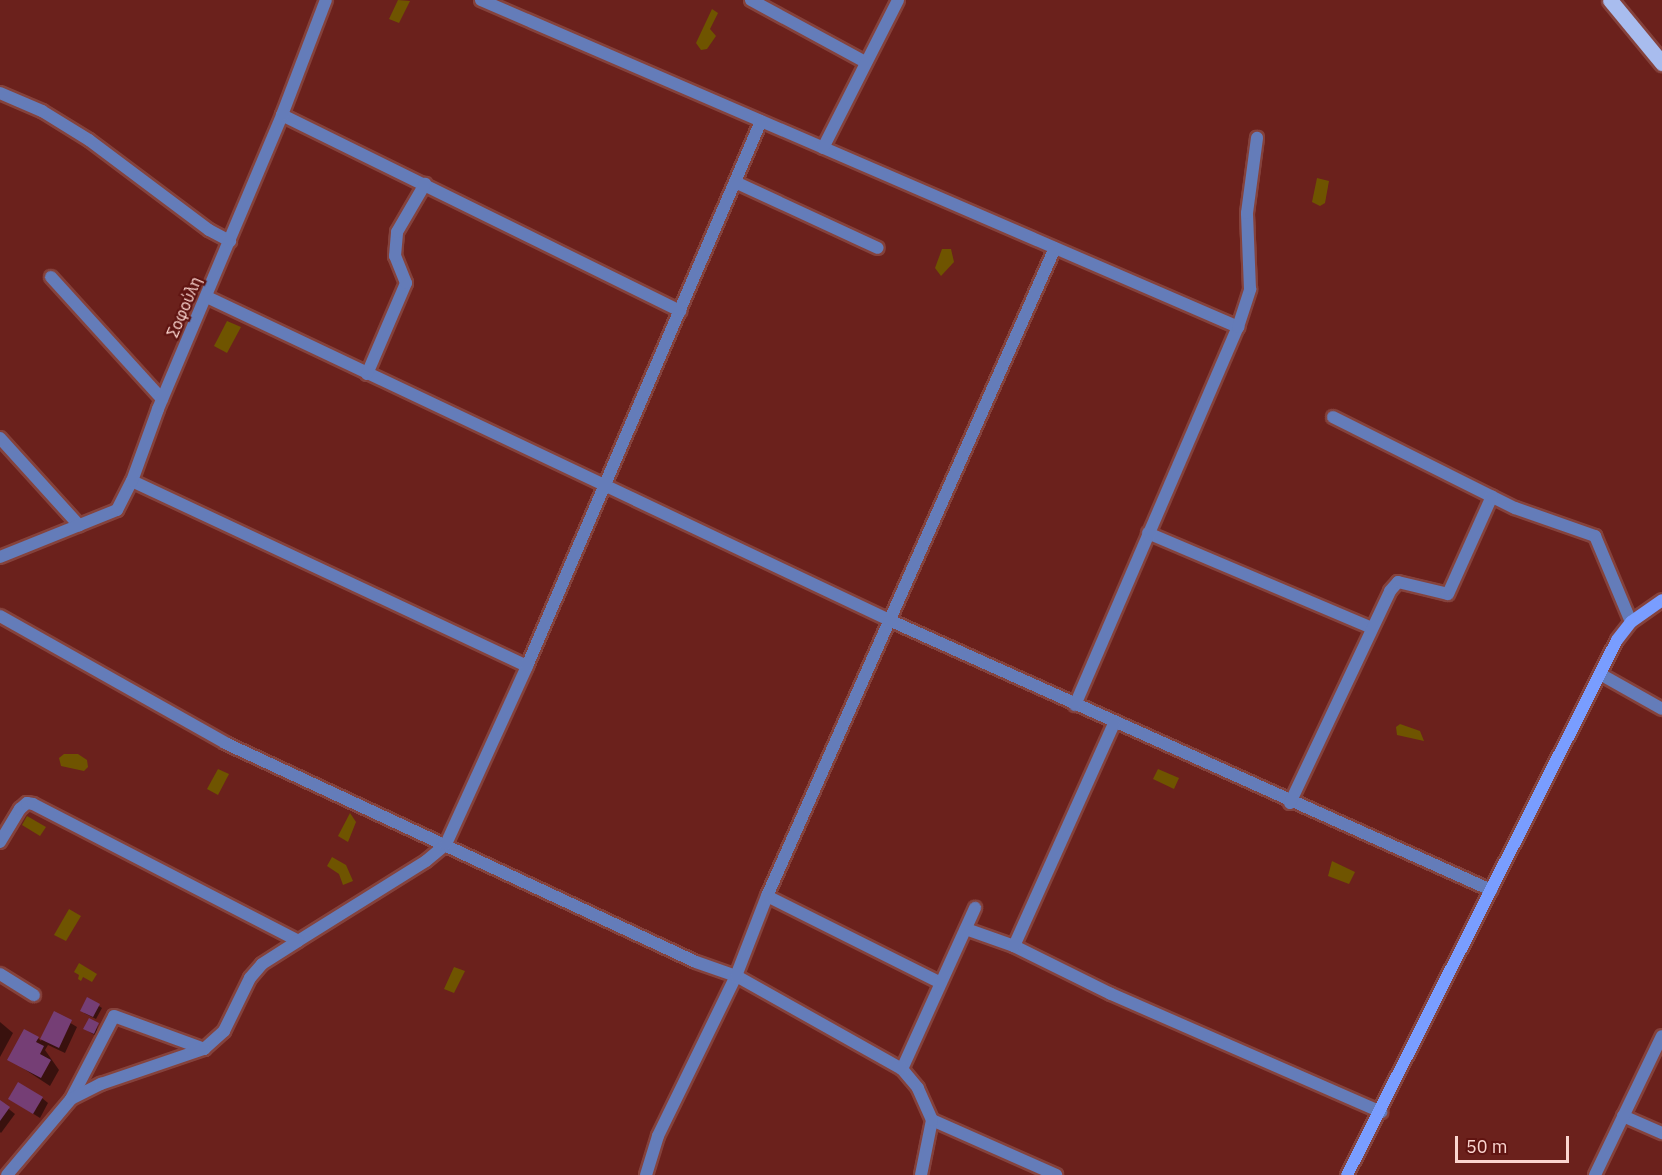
<!DOCTYPE html>
<html>
<head>
<meta charset="utf-8">
<style>
  body { margin:0 }
  #map { position:relative; width:1662px; height:1175px; overflow:hidden; background:#6b211c; font-family:"IBM Plex Sans",sans-serif }
  div>[style] { position:absolute }
  .water>* { inset:0; background:#6f5400 }
  .shadow>* { inset:0; background:#0007 }
  .building>* { inset:0; background:#753e75 }
  .roads { filter:drop-shadow(2px 0 #85423c) drop-shadow(-2px 0 #85423c) drop-shadow(0 2px #85423c) drop-shadow(0 -2px #85423c) }
  .street>* { height:12px; margin:-6px; padding:0 6px; transform-origin:6px; border-radius:6px; background:#647cb9 }
  .secondary>* { height:12px; margin:-6px; padding:0 6px; transform-origin:6px; border-radius:6px; background:#799dff }
  .primary>* { height:15px; margin:-7.5px; padding:0 7.5px; transform-origin:7.5px; border-radius:7.5px; background:#a8bcee }
  span { translate:-50% -50%; white-space:nowrap; text-align:center; line-height:1.15; -webkit-text-stroke:4.5px #5f1411; paint-order:stroke }
  .street-label { font-size:16px; color:#fbd6d0 }
  .scale { position:absolute; left:1455px; top:1136px; width:114px; height:27px; box-sizing:border-box; border:3px solid #fbd6d0; border-top:0; padding-left:8px; font-size:18px; line-height:21px; white-space:nowrap; color:#fbd6d0; -webkit-text-stroke:4px #5f1411; paint-order:stroke }
</style>
</head>
<body>
<div id="map">
  <div class="water">
    <i style="clip-path:polygon(398px 0,410px 1px,399px 23px,389px 19px)"></i>
    <i style="clip-path:polygon(712px 9px,718px 13px,710px 29px,716px 36px,707px 49px,701px 50px,696px 43px)"></i>
    <i style="clip-path:polygon(1317px 178px,1329px 181px,1325px 203px,1320px 206px,1312px 202px)"></i>
    <i style="clip-path:polygon(942px 249px,951px 249px,954px 262px,941px 276px,935px 268px)"></i>
    <i style="clip-path:polygon(227px 321px,241px 327px,227px 353px,214px 346px)"></i>
    <i style="clip-path:polygon(1400px 724px,1420px 731px,1424px 741px,1397px 735px,1396px 727px)"></i>
    <i style="clip-path:polygon(64px 754px,78px 754px,87px 760px,88px 767px,84px 771px,61px 766px,59px 758px)"></i>
    <i style="clip-path:polygon(218px 769px,229px 774px,218px 795px,207px 789px)"></i>
    <i style="clip-path:polygon(1158px 769px,1179px 778px,1174px 789px,1153px 779px)"></i>
    <i style="clip-path:polygon(350px 813px,356px 822px,348px 842px,338px 836px)"></i>
    <i style="clip-path:polygon(27px 816px,46px 827px,40px 836px,22px 825px)"></i>
    <i style="clip-path:polygon(332px 857px,346px 865px,353px 881px,343px 885px,339px 874px,327px 866px)"></i>
    <i style="clip-path:polygon(1332px 861px,1355px 872px,1349px 884px,1328px 876px)"></i>
    <i style="clip-path:polygon(69px 909px,81px 916px,66px 941px,54px 935px)"></i>
    <i style="clip-path:polygon(79px 963px,97px 974px,92px 982px,83px 977px,81px 981px,78px 979px,79px 975px,74px 972px)"></i>
    <i style="clip-path:polygon(454px 967px,465px 971px,454px 993px,444px 989px)"></i>
  </div>
  <div class="shadow">
    <i style="clip-path:polygon(88px 999px,102px 1008px,96px 1019px,84px 1013px)"></i>
    <i style="clip-path:polygon(54px 1013px,77px 1027px,65px 1053px,48px 1045px,45px 1050px,59px 1070px,50px 1086px,9px 1059px,38px 1038px,41px 1041px)"></i>
    <i style="clip-path:polygon(0 1022px,13px 1033px,0 1057px)"></i>
    <i style="clip-path:polygon(98px 1024px,96px 1036px,85px 1029px)"></i>
    <i style="clip-path:polygon(42px 1098px,48px 1103px,40px 1118px,10px 1099px)"></i>
    <i style="clip-path:polygon(0 1102px,15px 1114px,1px 1133px,0 1132px)"></i>
  </div>
  <div class="building">
    <i style="clip-path:polygon(87px 997px,100px 1004px,93px 1017px,80px 1011px)"></i>
    <i style="clip-path:polygon(54px 1011px,72px 1020px,59px 1048px,40px 1039px)"></i>
    <i style="clip-path:polygon(89px 1018px,99px 1023px,94px 1034px,83px 1029px)"></i>
    <i style="clip-path:polygon(24px 1029px,39px 1037px,36px 1042px,44px 1046px,40px 1054px,51px 1060px,41px 1078px,7px 1060px)"></i>
    <i style="clip-path:polygon(18px 1082px,43px 1097px,33px 1114px,8px 1099px)"></i>
    <i style="clip-path:polygon(0 1100px,10px 1107px,0 1121px)"></i>
  </div>
  <div class="roads">
    <div class="street">
      <i style="left:481px;top:0;width:825px;rotate:23.36deg"></i>
      <i style="left:751px;top:0;width:130px;rotate:28.5deg"></i>
      <i style="left:0;top:93px;width:46px;rotate:23.2deg"></i>
      <i style="left:42px;top:111px;width:55px;rotate:31.7deg"></i>
      <i style="left:89px;top:140px;width:150px;rotate:36.9deg"></i>
      <i style="left:209px;top:230px;width:24px;rotate:28deg"></i>
      <i style="left:282px;top:115px;width:444px;rotate:26.2deg"></i>
      <i style="left:823px;top:148px;width:166px;rotate:-63.1deg"></i>
      <i style="left:735px;top:182px;width:157px;rotate:24.8deg"></i>
      <i style="left:51px;top:277px;width:165px;rotate:47.7deg"></i>
      <i style="left:207px;top:297px;width:755px;rotate:25.34deg"></i>
      <i style="left:889px;top:620px;width:660px;rotate:24.16deg"></i>
      <i style="left:367px;top:374px;width:99px;rotate:-66.8deg"></i>
      <i style="left:406px;top:283px;width:29px;rotate:-112deg"></i>
      <i style="left:395px;top:256px;width:24px;rotate:-85deg"></i>
      <i style="left:397px;top:232px;width:56px;rotate:-59.7deg"></i>
      <i style="left:1333px;top:417px;width:203px;rotate:26.6deg"></i>
      <i style="left:1515px;top:508px;width:85px;rotate:19.3deg"></i>
      <i style="left:1595px;top:536px;width:93px;rotate:67.3deg"></i>
      <i style="left:0;top:438px;width:118px;rotate:47.8deg"></i>
      <i style="left:132px;top:481px;width:436px;rotate:25.1deg"></i>
      <i style="left:1148px;top:533px;width:243px;rotate:23deg"></i>
      <i style="left:0;top:557px;width:126px;rotate:-21.9deg"></i>
      <i style="left:117px;top:510px;width:33px;rotate:-63deg"></i>
      <i style="left:132px;top:481px;width:77px;rotate:-70.1deg"></i>
      <i style="left:158px;top:409px;width:319px;rotate:-67.1deg"></i>
      <i style="left:282px;top:115px;width:123px;rotate:-69.1deg"></i>
      <i style="left:0;top:616px;width:258px;rotate:29.4deg"></i>
      <i style="left:225px;top:743px;width:519px;rotate:24.94deg"></i>
      <i style="left:696px;top:962px;width:42px;rotate:19.3deg"></i>
      <i style="left:736px;top:976px;width:178px;rotate:116deg"></i>
      <i style="left:658px;top:1136px;width:41px;rotate:107.1deg"></i>
      <i style="left:1600px;top:674px;width:71px;rotate:29.4deg"></i>
      <i style="left:1075px;top:705px;width:412px;rotate:-66.7deg"></i>
      <i style="left:1238px;top:327px;width:40px;rotate:-72deg"></i>
      <i style="left:1250px;top:289px;width:76px;rotate:-92.3deg"></i>
      <i style="left:1247px;top:213px;width:76px;rotate:-82.4deg"></i>
      <i style="left:1290px;top:803px;width:234px;rotate:-64.7deg"></i>
      <i style="left:1390px;top:591px;width:12px;rotate:-48deg"></i>
      <i style="left:1398px;top:582px;width:51px;rotate:13.5deg"></i>
      <i style="left:1448px;top:594px;width:107px;rotate:-65.8deg"></i>
      <i style="left:0;top:842px;width:39px;rotate:-59deg"></i>
      <i style="left:20px;top:809px;width:9px;rotate:-41deg"></i>
      <i style="left:27px;top:803px;width:6px;rotate:9deg"></i>
      <i style="left:33px;top:804px;width:298px;rotate:27.3deg"></i>
      <i style="left:298px;top:941px;width:151px;rotate:-32deg"></i>
      <i style="left:426px;top:861px;width:26px;rotate:-40deg"></i>
      <i style="left:446px;top:844px;width:196px;rotate:-65.5deg"></i>
      <i style="left:527px;top:666px;width:593px;rotate:-66.76deg"></i>
      <i style="left:767px;top:896px;width:192px;rotate:26.6deg"></i>
      <i style="left:966px;top:929px;width:51px;rotate:19.5deg"></i>
      <i style="left:1014px;top:946px;width:108px;rotate:26.3deg"></i>
      <i style="left:1111px;top:994px;width:295px;rotate:23.6deg"></i>
      <i style="left:1014px;top:946px;width:244px;rotate:-65.8deg"></i>
      <i style="left:0;top:974px;width:40px;rotate:32deg"></i>
      <i style="left:902px;top:1069px;width:177px;rotate:-65.6deg"></i>
      <i style="left:71px;top:1099px;width:93px;rotate:-62.6deg"></i>
      <i style="left:114px;top:1016px;width:96px;rotate:20.1deg"></i>
      <i style="left:204px;top:1049px;width:27px;rotate:-42deg"></i>
      <i style="left:224px;top:1031px;width:59px;rotate:-63.9deg"></i>
      <i style="left:250px;top:978px;width:18px;rotate:-49deg"></i>
      <i style="left:262px;top:964px;width:43px;rotate:-32.6deg"></i>
      <i style="left:1623px;top:1116px;width:43px;rotate:23.6deg"></i>
      <i style="left:932px;top:1120px;width:136px;rotate:23.9deg"></i>
      <i style="left:7px;top:1175px;width:99px;rotate:-49.9deg"></i>
      <i style="left:71px;top:1099px;width:34px;rotate:-27deg"></i>
      <i style="left:101px;top:1084px;width:109px;rotate:-18.8deg"></i>
      <i style="left:921px;top:1175px;width:56px;rotate:-78.7deg"></i>
      <i style="left:932px;top:1120px;width:35px;rotate:-114deg"></i>
      <i style="left:918px;top:1088px;width:25px;rotate:-130deg"></i>
      <i style="left:902px;top:1069px;width:190px;rotate:-150.7deg"></i>
      <i style="left:736px;top:976px;width:86px;rotate:-68.8deg"></i>
      <i style="left:767px;top:896px;width:709px;rotate:-66.04deg"></i>
      <i style="left:1595px;top:1175px;width:154px;rotate:-64.3deg"></i>
    </div>
    <div class="secondary">
      <i style="left:1347px;top:1175px;width:599px;rotate:-63.22deg"></i>
      <i style="left:1617px;top:640px;width:23px;rotate:-52deg"></i>
      <i style="left:1631px;top:622px;width:38px;rotate:-35deg"></i>
    </div>
    <div class="primary">
      <i style="left:1610px;top:0;width:82px;rotate:50.5deg"></i>
    </div>
  </div>
  <div class="street-label">
    <span style="left:184px;top:307px;rotate:-67deg">Σοφούλη</span>
  </div>
  <div class="scale">50 m</div>
</div>
</body>
</html>
